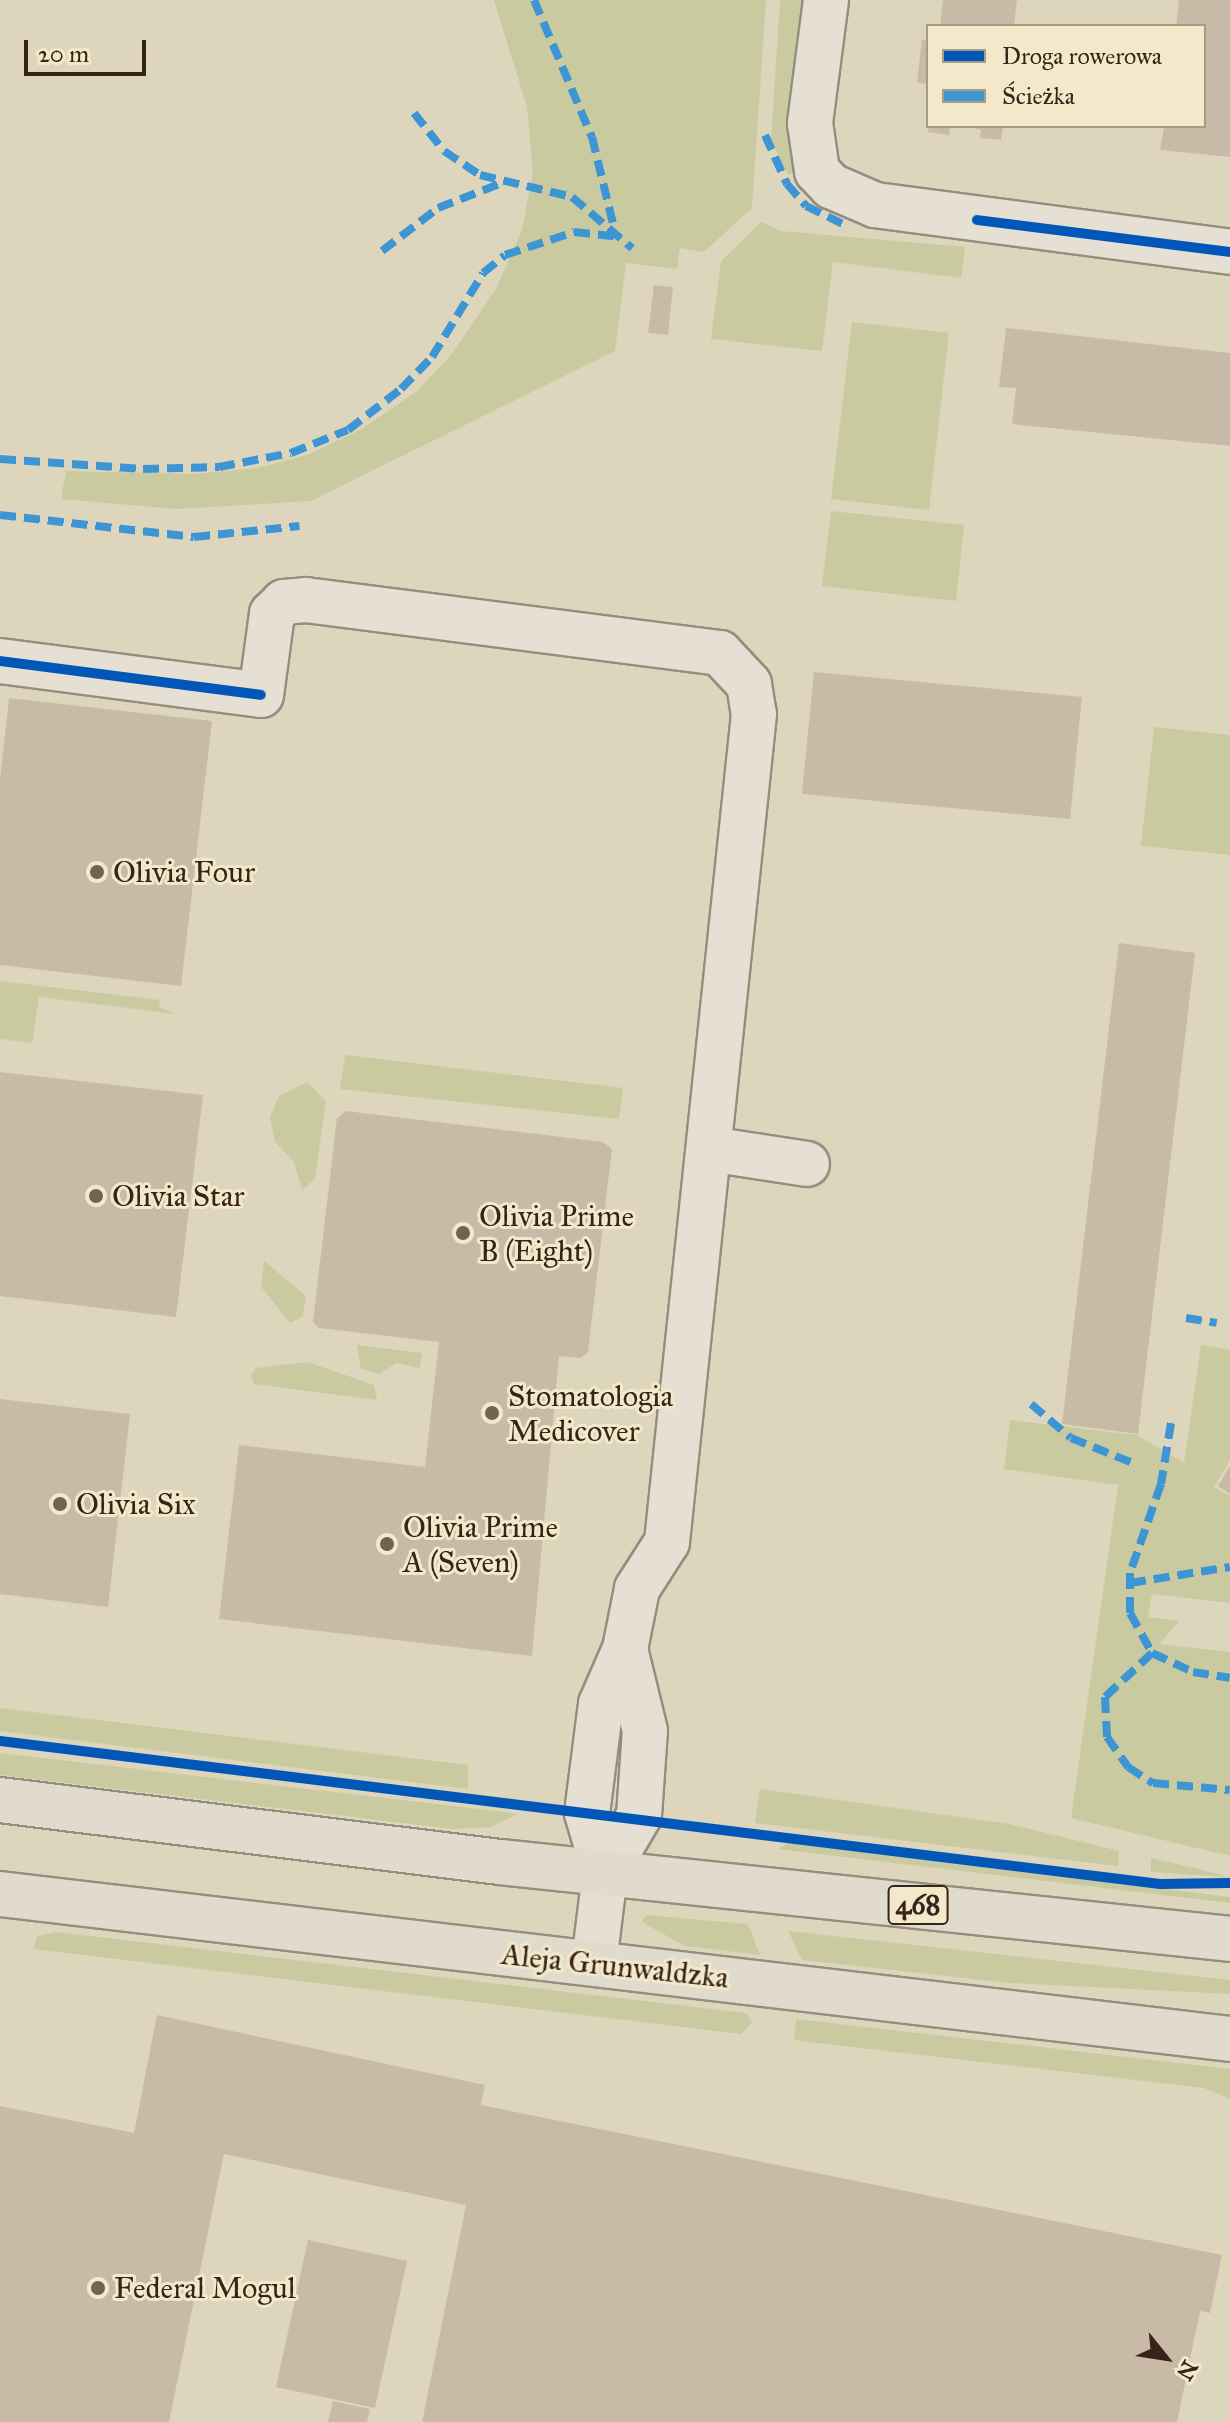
<!DOCTYPE html>
<html>
<head>
<meta charset="utf-8">
<style>
  body { margin:0 }
  #map { position:relative; width:1230px; height:2422px; overflow:hidden; background:#ded6bc; font-family:"IM FELL Great Primer",serif }
  div>[style] { position:absolute }
  .green>* { inset:0; background:#cacaa0 }
  .building>* { inset:0; background:#c9baa8 }
  .roads { filter:drop-shadow(2px 0 #958d7e) drop-shadow(-2px 0 #958d7e) drop-shadow(0 2px #958d7e) drop-shadow(0 -2px #958d7e) }
  .minor>* { height:44px; margin:-22px; padding:0 22px; transform-origin:22px; border-radius:22px; background:#e5e0d3 }
  .major>* { height:44px; margin:-22px; padding:0 22px; transform-origin:22px; border-radius:22px; background:#e0dbcc }
  .quiet>* { height:8px; margin-top:-4px; transform-origin:0; background:repeating-linear-gradient(90deg,#3e95d4 0 16px,transparent 0 24px) }
  .cycleway>* { height:10px; margin:-5px; padding:0 5px; transform-origin:5px; border-radius:5px; background:#0057b8 }
  .dots>* { width:22px; height:22px; translate:-50% -50%; box-sizing:border-box; border:4px solid #f3e9ca; border-radius:50% }
  span { translate:-50% -50%; white-space:nowrap; text-align:center; line-height:1.15; -webkit-text-stroke:6px #f3e9ca; paint-order:stroke }
  .shield-label span { padding:2px 6px; background:#f3e9ca; border:2px solid; border-radius:6px; -webkit-text-stroke-width:0 }
  .shield-label { font-size:28px; color:#38231b; font-weight:700 }
  .poi-label { font-size:30px; color:#38231b }
  .left { translate:0 -50%; text-align:left }
  .street-label { font-size:30px; color:#38231b }
  .legend { position:absolute; left:926px; top:24px; width:280px; height:104px; box-sizing:border-box; background:#f3e9ca; border:2px solid #a89a84; margin:0; padding:10px 14px; list-style:none; font-size:24px; color:#38231b }
  .legend li { display:flex; align-items:center; gap:16px; height:40px }
  .legend b { width:40px; border:2px solid #a89a84 }
  .north { position:absolute; left:1126px; top:2318px; width:80px; height:80px; -webkit-text-stroke:6px #f3e9ca; paint-order:stroke; rotate:120deg; font-size:22px; font-weight:700; line-height:32px; text-align:center; color:#38231b }
  .north::after { content:''; display:block; margin:auto; width:28px; height:36px; background:#38231b; clip-path:polygon(50% 0,100% 100%,50% 72%,0 100%) }
  .scale { position:absolute; left:24px; top:40px; width:122px; height:36px; box-sizing:border-box; border:4px solid #38231b; border-top:0; padding-left:10px; font-size:24px; line-height:28px; white-space:nowrap; color:#38231b; -webkit-text-stroke:6px #f3e9ca; paint-order:stroke }
</style>
</head>
<body>
<div id="map">
  <div class="green">
    <i style="clip-path:polygon(494px 0,766px 0,752px 208px,704px 252px,680px 248px,677px 269px,626px 263px,615px 351px,311px 501px,177px 509px,61px 499px,66px 471px,194px 474px,257px 468px,307px 455px,362px 429px,417px 391px,451px 355px,496px 289px,522px 230px,533px 172px,527px 107px)"></i>
    <i style="clip-path:polygon(780px 0,808px 0,798px 171px,788px 175px,771px 140px)"></i>
    <i style="clip-path:polygon(761px 222px,781px 231px,965px 247px,961px 278px,833px 262px,822px 351px,711px 339px,721px 261px)"></i>
    <i style="clip-path:polygon(852px 322px,949px 333px,929px 510px,831px 499px)"></i>
    <i style="clip-path:polygon(831px 511px,964px 525px,956px 601px,822px 586px)"></i>
    <i style="clip-path:polygon(1154px 727px,1230px 735px,1230px 855px,1141px 846px)"></i>
    <i style="clip-path:polygon(0 981px,160px 1000px,159px 1007px,176px 1014px,39px 997px,32px 1043px,0 1039px)"></i>
    <i style="clip-path:polygon(345px 1055px,623px 1088px,619px 1119px,340px 1089px)"></i>
    <i style="clip-path:polygon(307px 1082px,326px 1101px,315px 1179px,302px 1190px,294px 1162px,275px 1142px,270px 1117px,279px 1096px)"></i>
    <i style="clip-path:polygon(264px 1261px,306px 1296px,303px 1316px,290px 1323px,261px 1287px)"></i>
    <i style="clip-path:polygon(357px 1345px,422px 1353px,420px 1368px,397px 1363px,379px 1374px,361px 1369px)"></i>
    <i style="clip-path:polygon(1201px 1345px,1230px 1350px,1230px 1460px,1214px 1487px,1230px 1496px,1230px 1603px,1152px 1594px,1148px 1617px,1179px 1621px,1159px 1644px,1230px 1652px,1230px 1856px,1071px 1818px,1118px 1485px,1004px 1469px,1010px 1420px,1137px 1435px,1184px 1463px)"></i>
    <i style="clip-path:polygon(308px 1362px,374px 1385px,377px 1400px,254px 1384px,251px 1375px,256px 1368px)"></i>
    <i style="clip-path:polygon(0 1708px,468px 1765px,468px 1789px,0 1731px)"></i>
    <i style="clip-path:polygon(0 1753px,505px 1812px,518px 1814px,491px 1827px,453px 1829px,0 1775px)"></i>
    <i style="clip-path:polygon(760px 1789px,1010px 1824px,1119px 1851px,1118px 1866px,755px 1823px)"></i>
    <i style="clip-path:polygon(788px 1843px,1230px 1897px,1230px 1903px,778px 1849px)"></i>
    <i style="clip-path:polygon(1151px 1858px,1195px 1868px,1229px 1877px,1151px 1872px)"></i>
    <i style="clip-path:polygon(646px 1915px,748px 1924px,760px 1955px,685px 1946px,642px 1922px)"></i>
    <i style="clip-path:polygon(788px 1931px,1230px 1980px,1230px 1994px,1010px 1983px,802px 1960px)"></i>
    <i style="clip-path:polygon(56px 1932px,746px 2013px,753px 2022px,741px 2034px,34px 1949px,37px 1936px)"></i>
    <i style="clip-path:polygon(796px 2019px,1230px 2069px,1230px 2099px,1204px 2088px,801px 2041px,794px 2040px)"></i>
  </div>
  <div class="building">
    <i style="clip-path:polygon(943px 0,1017px 0,1014px 26px,940px 26px)"></i>
    <i style="clip-path:polygon(1179px 0,1230px 0,1230px 157px,1160px 150px,1164px 126px,1204px 126px,1204px 26px,1176px 26px)"></i>
    <i style="clip-path:polygon(922px 39px,928px 41px,928px 84px,917px 83px)"></i>
    <i style="clip-path:polygon(929px 126px,950px 126px,949px 135px,928px 132px)"></i>
    <i style="clip-path:polygon(965px 126px,1003px 126px,1001px 140px,980px 138px,981px 130px)"></i>
    <i style="clip-path:polygon(654px 285px,673px 287px,668px 335px,648px 333px)"></i>
    <i style="clip-path:polygon(1006px 328px,1230px 353px,1230px 446px,1012px 424px,1016px 388px,999px 387px)"></i>
    <i style="clip-path:polygon(814px 672px,1082px 697px,1070px 819px,802px 794px)"></i>
    <i style="clip-path:polygon(9px 698px,212px 721px,181px 986px,0 965px,0 779px)"></i>
    <i style="clip-path:polygon(1119px 943px,1195px 953px,1138px 1434px,1062px 1424px)"></i>
    <i style="clip-path:polygon(0 1072px,203px 1095px,176px 1317px,0 1296px)"></i>
    <i style="clip-path:polygon(346px 1111px,603px 1142px,612px 1149px,588px 1352px,581px 1358px,559px 1356px,532px 1656px,219px 1619px,239px 1445px,425px 1467px,439px 1342px,319px 1328px,313px 1322px,337px 1118px)"></i>
    <i style="clip-path:polygon(0 1399px,130px 1414px,108px 1607px,0 1594px)"></i>
    <i style="clip-path:polygon(1230px 1466px,1230px 1494px,1218px 1486px)"></i>
    <i style="clip-path:polygon(157px 2015px,485px 2085px,481px 2105px,1222px 2255px,1210px 2313px,1200px 2311px,1177px 2422px,422px 2422px,466px 2205px,224px 2154px,169px 2422px,0 2422px,0 2106px,134px 2133px)"></i>
    <i style="clip-path:polygon(308px 2240px,407px 2261px,375px 2408px,276px 2387px)"></i>
    <i style="clip-path:polygon(333px 2401px,370px 2409px,367px 2422px,328px 2422px)"></i>
  </div>
  <div class="roads">
    <div class="minor">
      <i style="left:826px;top:0;width:124px;rotate:97.4deg"></i>
      <i style="left:810px;top:123px;width:49px;rotate:81.7deg"></i>
      <i style="left:817px;top:171px;width:21px;rotate:47deg"></i>
      <i style="left:831px;top:186px;width:48px;rotate:23.4deg"></i>
      <i style="left:875px;top:205px;width:358px;rotate:7.5deg"></i>
      <i style="left:0;top:661px;width:263px;rotate:7.4deg"></i>
      <i style="left:261px;top:695px;width:82px;rotate:-82.3deg"></i>
      <i style="left:272px;top:614px;width:17px;rotate:-45deg"></i>
      <i style="left:284px;top:602px;width:22px;rotate:-5deg"></i>
      <i style="left:306px;top:600px;width:417px;rotate:7.3deg"></i>
      <i style="left:720px;top:653px;width:42px;rotate:46.9deg"></i>
      <i style="left:749px;top:684px;width:30px;rotate:81deg"></i>
      <i style="left:754px;top:714px;width:833px;rotate:96deg"></i>
      <i style="left:667px;top:1542px;width:56px;rotate:122.6deg"></i>
      <i style="left:637px;top:1589px;width:61px;rotate:101.3deg"></i>
      <i style="left:625px;top:1649px;width:60px;rotate:113.6deg"></i>
      <i style="left:601px;top:1704px;width:110px;rotate:97.3deg"></i>
      <i style="left:587px;top:1813px;width:64px;rotate:73.6deg"></i>
      <i style="left:605px;top:1874px;width:89px;rotate:97.1deg"></i>
      <i style="left:710px;top:1149px;width:98px;rotate:8.8deg"></i>
      <i style="left:605px;top:1874px;width:67px;rotate:-59.6deg"></i>
      <i style="left:639px;top:1816px;width:85px;rotate:-86deg"></i>
      <i style="left:645px;top:1731px;width:84px;rotate:-103.7deg"></i>
    </div>
    <div class="major">
      <i style="left:0;top:1800px;width:504px;rotate:7.07deg"></i>
      <i style="left:500px;top:1862px;width:734px;rotate:6.02deg"></i>
      <i style="left:0;top:1894px;width:1239px;rotate:6.72deg"></i>
    </div>
  </div>
  <div class="quiet">
    <i style="left:534px;top:0;width:149px;rotate:67.1deg"></i>
    <i style="left:592px;top:137px;width:89px;rotate:76.4deg"></i>
    <i style="left:414px;top:113px;width:48px;rotate:51.7deg"></i>
    <i style="left:444px;top:151px;width:43px;rotate:33.7deg"></i>
    <i style="left:480px;top:175px;width:95px;rotate:13.4deg"></i>
    <i style="left:572px;top:197px;width:79px;rotate:40.4deg"></i>
    <i style="left:765px;top:135px;width:54px;rotate:65.8deg"></i>
    <i style="left:787px;top:184px;width:29px;rotate:49deg"></i>
    <i style="left:806px;top:206px;width:46px;rotate:26deg"></i>
    <i style="left:382px;top:251px;width:71px;rotate:-37.5deg"></i>
    <i style="left:438px;top:208px;width:74px;rotate:-21.4deg"></i>
    <i style="left:0;top:459px;width:143px;rotate:4deg"></i>
    <i style="left:143px;top:469px;width:76px;rotate:-1.5deg"></i>
    <i style="left:219px;top:467px;width:73px;rotate:-11deg"></i>
    <i style="left:291px;top:453px;width:61px;rotate:-22deg"></i>
    <i style="left:348px;top:430px;width:67px;rotate:-37.7deg"></i>
    <i style="left:401px;top:389px;width:45px;rotate:-45.9deg"></i>
    <i style="left:432px;top:357px;width:98px;rotate:-58.7deg"></i>
    <i style="left:483px;top:273px;width:28px;rotate:-39deg"></i>
    <i style="left:505px;top:255px;width:73px;rotate:-18.4deg"></i>
    <i style="left:574px;top:232px;width:47px;rotate:6.1deg"></i>
    <i style="left:0;top:515px;width:195px;rotate:6.5deg"></i>
    <i style="left:194px;top:537px;width:106px;rotate:-6deg"></i>
    <i style="left:1186px;top:1318px;width:31px;rotate:9deg"></i>
    <i style="left:1031px;top:1404px;width:52px;rotate:40.4deg"></i>
    <i style="left:1071px;top:1438px;width:67px;rotate:22deg"></i>
    <i style="left:1171px;top:1423px;width:62px;rotate:99.3deg"></i>
    <i style="left:1161px;top:1484px;width:94px;rotate:109.2deg"></i>
    <i style="left:1130px;top:1573px;width:40px;rotate:90deg"></i>
    <i style="left:1130px;top:1613px;width:46px;rotate:61.2deg"></i>
    <i style="left:1152px;top:1653px;width:45px;rotate:24.9deg"></i>
    <i style="left:1193px;top:1672px;width:37px;rotate:9deg"></i>
    <i style="left:1130px;top:1583px;width:101px;rotate:-9.1deg"></i>
    <i style="left:1152px;top:1653px;width:64px;rotate:136.9deg"></i>
    <i style="left:1105px;top:1697px;width:40px;rotate:87.1deg"></i>
    <i style="left:1107px;top:1737px;width:37px;rotate:55deg"></i>
    <i style="left:1128px;top:1767px;width:30px;rotate:33deg"></i>
    <i style="left:1153px;top:1783px;width:77px;rotate:5.2deg"></i>
  </div>
  <div class="cycleway">
    <i style="left:977px;top:220px;width:255px;rotate:7.2deg"></i>
    <i style="left:0;top:661px;width:263px;rotate:7.4deg"></i>
    <i style="left:0;top:1741px;width:1169px;rotate:7.03deg"></i>
    <i style="left:1160px;top:1884px;width:70px;rotate:-0.8deg"></i>
  </div>
  <div class="dots">
    <i style="left:97px;top:872px;background:#726253"></i>
    <i style="left:96px;top:1196px;background:#726253"></i>
    <i style="left:463px;top:1233px;background:#726253"></i>
    <i style="left:492px;top:1413px;background:#726253"></i>
    <i style="left:60px;top:1504px;background:#726253"></i>
    <i style="left:387px;top:1544px;background:#726253"></i>
    <i style="left:98px;top:2288px;background:#726253"></i>
  </div>
  <div class="shield-label">
    <span style="left:918px;top:1905px">468</span>
  </div>
  <div class="poi-label">
    <span class="left" style="left:113px;top:872px">Olivia Four</span>
    <span class="left" style="left:112px;top:1196px">Olivia Star</span>
    <span class="left" style="left:479px;top:1233px">Olivia Prime<br>B (Eight)</span>
    <span class="left" style="left:508px;top:1413px">Stomatologia<br>Medicover</span>
    <span class="left" style="left:76px;top:1504px">Olivia Six</span>
    <span class="left" style="left:403px;top:1544px">Olivia Prime<br>A (Seven)</span>
    <span class="left" style="left:114px;top:2288px">Federal Mogul</span>
  </div>
  <div class="street-label">
    <span style="left:615px;top:1966px;rotate:6deg">Aleja Grunwaldzka</span>
  </div>
  <ul class="legend">
  <li><b style="height:10px;background:#0057b8"></b>Droga rowerowa</li>
  <li><b style="height:10px;background:#3e95d4"></b>Ścieżka</li>
  </ul>
  <div class="north">N</div>
  <div class="scale">20 m</div>
</div>
</body>
</html>
